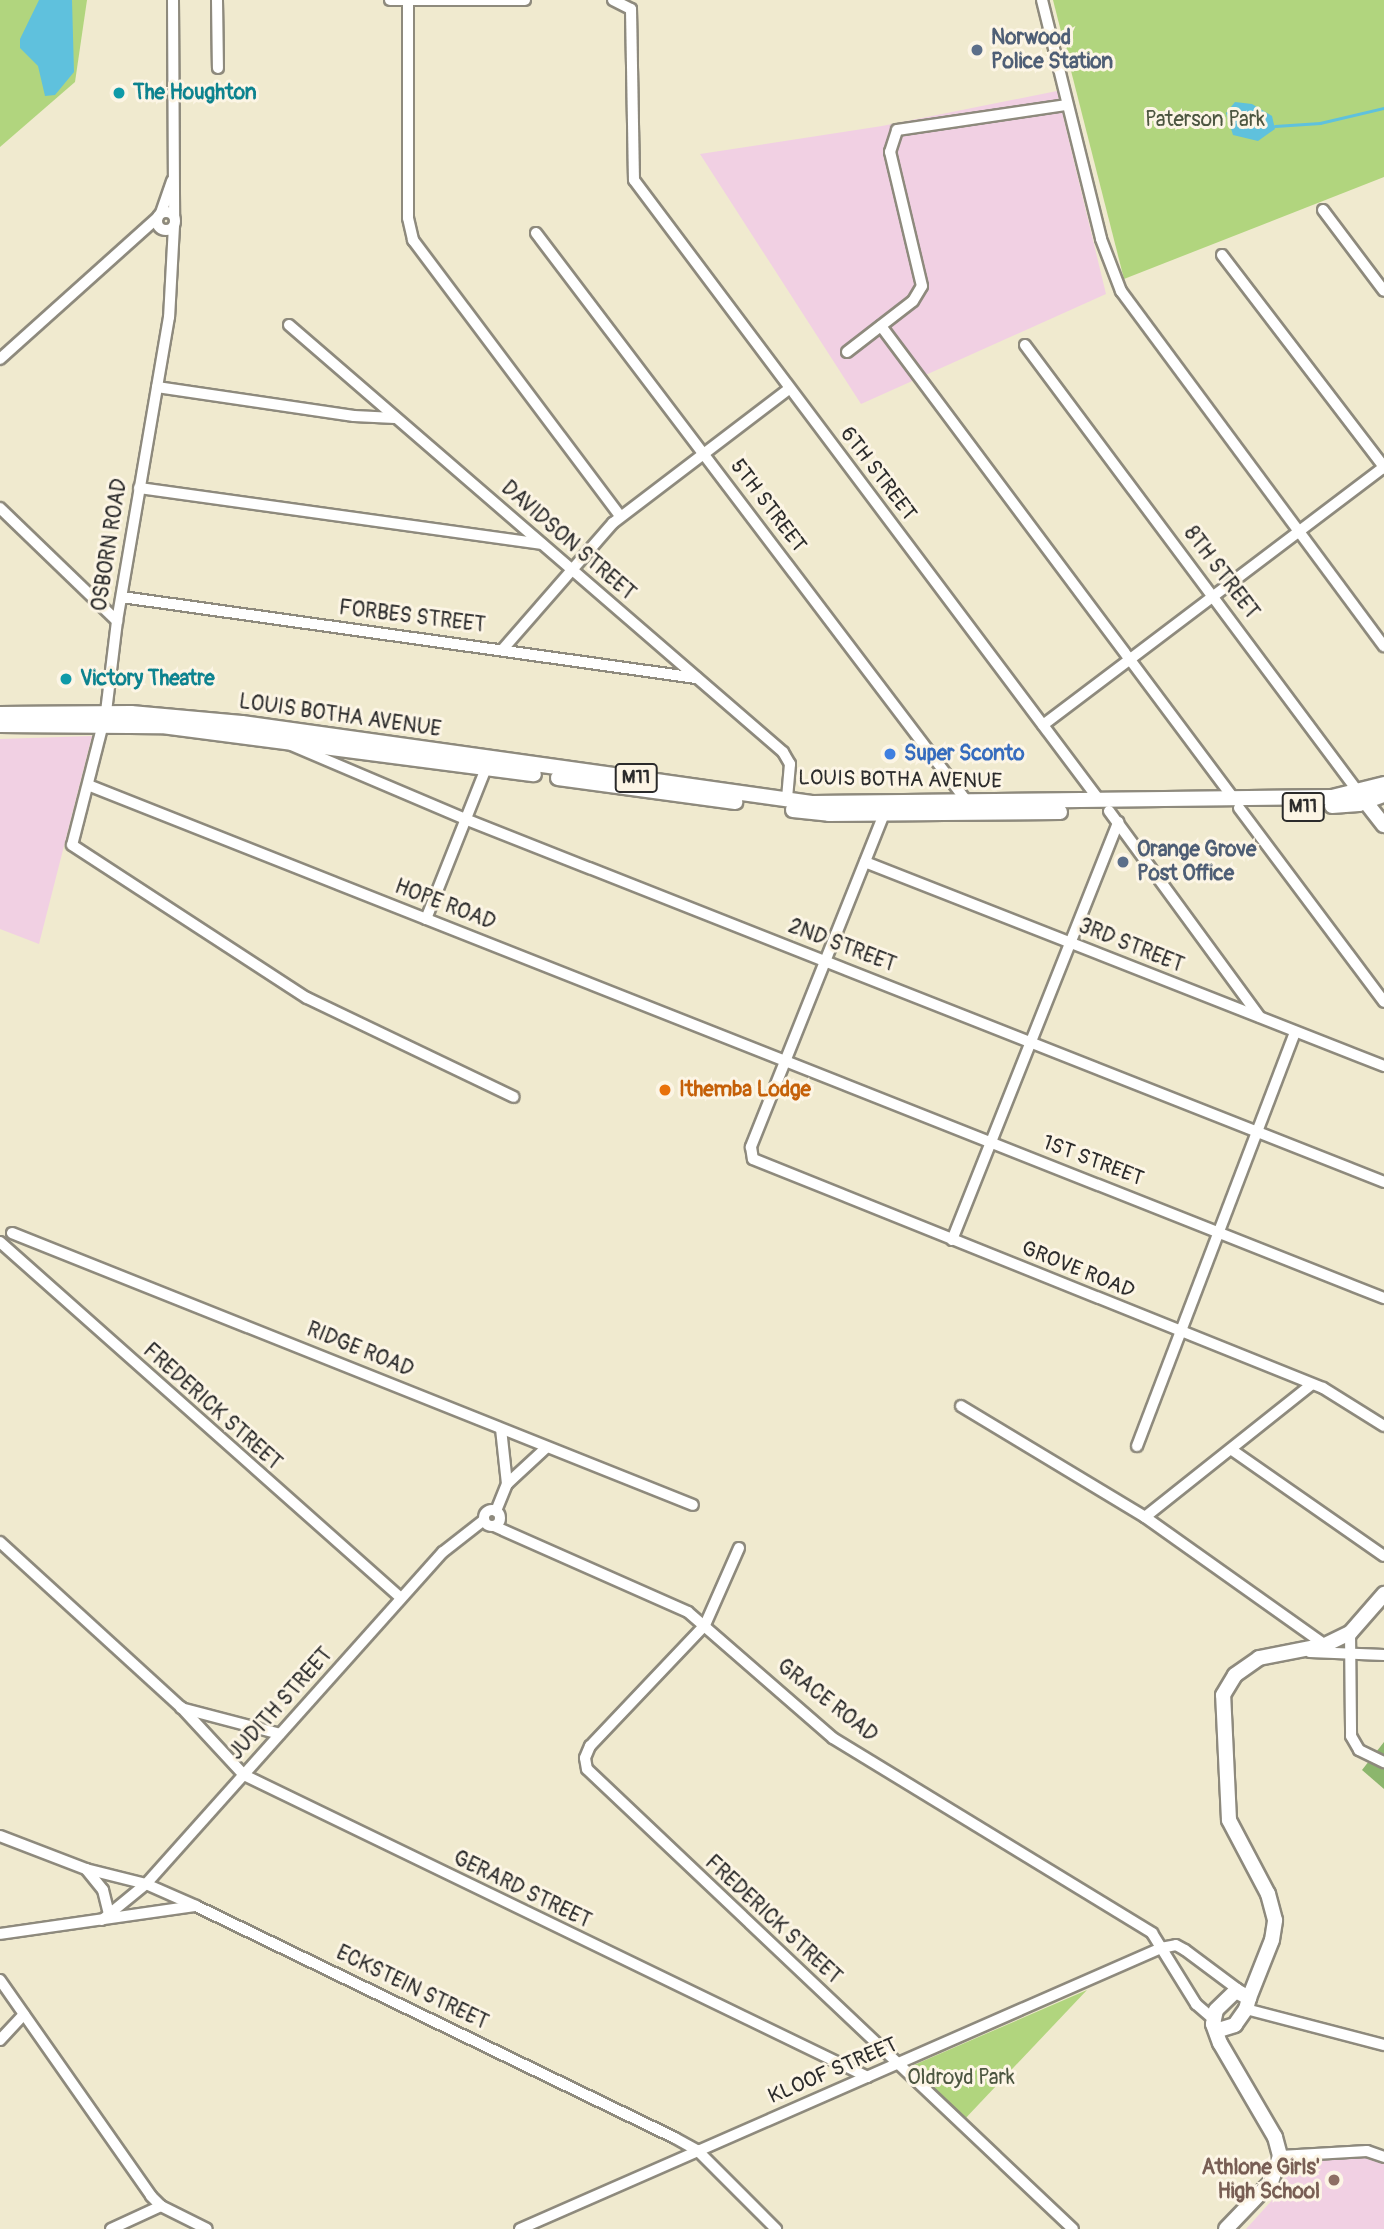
<!DOCTYPE html>
<html>
<head>
<meta charset="utf-8">
<style>
  body { margin:0 }
  #map { position:relative; width:1384px; height:2229px; overflow:hidden; background:#f0eacf; font-family:Pangolin,sans-serif }
  div>[style] { position:absolute }
  .built>* { inset:0; background:#f1d0e3 }
  .green>* { inset:0; background:#b1d57e }
  .forest>* { inset:0; background:#8cb66d }
  .water>* { inset:0; background:#5fc1dd }
  .stream>* { height:2.5px; margin:-1.25px; padding:0 1.25px; transform-origin:1.25px; border-radius:1.25px; background:#5fc1dd }
  .roads { filter:drop-shadow(2px 0 #8e8a7d) drop-shadow(-2px 0 #8e8a7d) drop-shadow(0 2px #8e8a7d) drop-shadow(0 -2px #8e8a7d) }
  .minor>* { height:10px; margin:-5px; padding:0 5px; transform-origin:5px; border-radius:5px; background:#fff }
  .minor>.ring { margin:-5px; padding:0; box-sizing:content-box; background:none; border:10px solid #fff; border-radius:50% }
  .major>* { height:14px; margin:-7px; padding:0 7px; transform-origin:7px; border-radius:7px; background:#fff }
  .dots>* { width:19px; height:19px; translate:-50% -50%; box-sizing:border-box; border:4px solid #fcf5e5; border-radius:50% }
  span { translate:-50% -50%; white-space:nowrap; text-align:center; line-height:1.15; -webkit-text-stroke:6px #fcf5e5; paint-order:stroke }
  .shield-label span { padding:2px 5px; background:#fcf5e5; border:2px solid; border-radius:5px; -webkit-text-stroke-width:0 }
  .shield-label { font-size:19px; color:#2b2b2b; font-weight:700 }
  .service-label { font-size:21px; color:#4e5e75; font-weight:700 }
  .left { translate:0 -50%; text-align:left }
  .culture-label { font-size:21px; color:#0d838f; font-weight:700 }
  .park-label { font-size:21px; color:#4c5640 }
  .street-label { font-size:21px; color:#2b2b2b }
  .shop-label { font-size:21px; color:#366cbe; font-weight:700 }
  .food-label { font-size:21px; color:#c56008; font-weight:700 }
  .education-label { font-size:21px; color:#785e54; font-weight:700 }
  .right { translate:-100% -50%; text-align:right }
</style>
</head>
<body>
<div id="map">
  <div class="built">
    <i style="clip-path:polygon(1057px 91px,1106px 294px,861px 404px,700px 154px,882px 126px)"></i>
    <i style="clip-path:polygon(92px 736px,39px 944px,0 929px,0 739px)"></i>
    <i style="clip-path:polygon(1370px 2156px,1384px 2163px,1384px 2229px,1246px 2229px,1275px 2197px,1292px 2163px)"></i>
  </div>
  <div class="green">
    <i style="clip-path:polygon(0 0,87px 0,75px 82px,0 147px)"></i>
    <i style="clip-path:polygon(1053px 0,1384px 0,1384px 177px,1124px 279px)"></i>
    <i style="clip-path:polygon(1087px 1990px,962px 2122px,907px 2068px)"></i>
  </div>
  <div class="forest">
    <i style="clip-path:polygon(1384px 1742px,1384px 1789px,1362px 1770px)"></i>
  </div>
  <div class="water">
    <i style="clip-path:polygon(39px 0,72px 0,74px 72px,55px 95px,45px 96px,38px 66px,20px 48px,20px 39px)"></i>
    <i style="clip-path:polygon(1235px 102px,1252px 104px,1272px 116px,1275px 129px,1258px 141px,1233px 135px,1226px 113px)"></i>
  </div>
  <div class="stream">
    <i style="left:1275px;top:126px;width:45px;rotate:-3.8deg"></i>
    <i style="left:1320px;top:123px;width:66px;rotate:-13.2deg"></i>
  </div>
  <div class="roads">
    <div class="minor">
      <i style="left:173px;top:0;width:216px;rotate:89.7deg"></i>
      <i style="left:217px;top:0;width:68px;rotate:89.2deg"></i>
      <i style="left:390px;top:0;width:135px"></i>
      <i style="left:408px;top:0;width:218px;rotate:90deg"></i>
      <i style="left:408px;top:218px;width:23px;rotate:77deg"></i>
      <i style="left:413px;top:240px;width:345px;rotate:53.1deg"></i>
      <i style="left:613px;top:0;width:20px;rotate:27deg"></i>
      <i style="left:631px;top:9px;width:171px;rotate:89deg"></i>
      <i style="left:634px;top:180px;width:776px;rotate:53.12deg"></i>
      <i style="left:1042px;top:0;width:246px;rotate:76.1deg"></i>
      <i style="left:1101px;top:239px;width:56px;rotate:69deg"></i>
      <i style="left:1121px;top:291px;width:442px;rotate:53.5deg"></i>
      <i style="left:1323px;top:210px;width:101px;rotate:53deg"></i>
      <i class="ring" style="left:157px;top:212px;width:8px;height:8px"></i>
      <i style="left:161px;top:213px;width:34px;rotate:-71deg"></i>
      <i style="left:174px;top:226px;width:91px;rotate:93.1deg"></i>
      <i style="left:169px;top:317px;width:308px;rotate:99.7deg"></i>
      <i style="left:117px;top:621px;width:92px;rotate:96.9deg"></i>
      <i style="left:106px;top:712px;width:137px;rotate:104.3deg"></i>
      <i style="left:72px;top:845px;width:280px;rotate:33.1deg"></i>
      <i style="left:307px;top:998px;width:229px;rotate:25.6deg"></i>
      <i style="left:536px;top:233px;width:715px;rotate:52.84deg"></i>
      <i style="left:1222px;top:255px;width:267px;rotate:52.6deg"></i>
      <i style="left:289px;top:325px;width:653px;rotate:40.84deg"></i>
      <i style="left:783px;top:752px;width:14px;rotate:60deg"></i>
      <i style="left:790px;top:764px;width:36px;rotate:95deg"></i>
      <i style="left:881px;top:326px;width:590px;rotate:53.27deg"></i>
      <i style="left:1025px;top:345px;width:559px;rotate:53.29deg"></i>
      <i style="left:847px;top:352px;width:83px;rotate:-37.7deg"></i>
      <i style="left:913px;top:301px;width:17px;rotate:-59deg"></i>
      <i style="left:922px;top:286px;width:138px;rotate:-103.4deg"></i>
      <i style="left:890px;top:152px;width:23px;rotate:-72deg"></i>
      <i style="left:897px;top:130px;width:172px;rotate:-8.4deg"></i>
      <i style="left:0;top:359px;width:212px;rotate:-41.9deg"></i>
      <i style="left:157px;top:387px;width:199px;rotate:8.4deg"></i>
      <i style="left:354px;top:416px;width:41px;rotate:2.8deg"></i>
      <i style="left:139px;top:488px;width:406px;rotate:7.9deg"></i>
      <i style="left:0;top:508px;width:163px;rotate:44deg"></i>
      <i style="left:122px;top:597px;width:580px;rotate:8.03deg"></i>
      <i style="left:503px;top:649px;width:167px;rotate:-48.9deg"></i>
      <i style="left:613px;top:523px;width:221px;rotate:-37.3deg"></i>
      <i style="left:1043px;top:725px;width:428px;rotate:-37.1deg"></i>
      <i style="left:291px;top:745px;width:189px;rotate:23deg"></i>
      <i style="left:465px;top:819px;width:988px;rotate:21.55deg"></i>
      <i style="left:88px;top:785px;width:1394px;rotate:21.6deg"></i>
      <i style="left:1239px;top:808px;width:242px;rotate:53.2deg"></i>
      <i style="left:1109px;top:811px;width:255px;rotate:53.8deg"></i>
      <i style="left:884px;top:814px;width:359px;rotate:111.8deg"></i>
      <i style="left:751px;top:1147px;width:12px;rotate:81deg"></i>
      <i style="left:753px;top:1159px;width:614px;rotate:21.89deg"></i>
      <i style="left:1323px;top:1388px;width:72px;rotate:31.9deg"></i>
      <i style="left:865px;top:862px;width:558px;rotate:21.46deg"></i>
      <i style="left:426px;top:919px;width:162px;rotate:-68.3deg"></i>
      <i style="left:12px;top:1233px;width:733px;rotate:21.77deg"></i>
      <i style="left:952px;top:1240px;width:450px;rotate:-68.3deg"></i>
      <i style="left:0;top:1242px;width:536px;rotate:41.6deg"></i>
      <i style="left:961px;top:1406px;width:215px;rotate:31.1deg"></i>
      <i style="left:1145px;top:1517px;width:221px;rotate:35.4deg"></i>
      <i style="left:1137px;top:1446px;width:442px;rotate:-69.1deg"></i>
      <i style="left:1232px;top:1450px;width:185px;rotate:34.9deg"></i>
      <i style="left:507px;top:1484px;width:54px;rotate:-42.8deg"></i>
      <i class="ring" style="left:484px;top:1510px;width:6px;height:6px"></i>
      <i style="left:496px;top:1511px;width:29px;rotate:-68deg"></i>
      <i style="left:507px;top:1484px;width:55px;rotate:-96.2deg"></i>
      <i style="left:1145px;top:1517px;width:213px;rotate:-38.5deg"></i>
      <i style="left:494px;top:1526px;width:212px;rotate:23.9deg"></i>
      <i style="left:688px;top:1612px;width:192px;rotate:41deg"></i>
      <i style="left:833px;top:1738px;width:374px;rotate:31.4deg"></i>
      <i style="left:1152px;top:1933px;width:84px;rotate:58.2deg"></i>
      <i style="left:1196px;top:2004px;width:23px;rotate:41deg"></i>
      <i style="left:0;top:1542px;width:245px;rotate:42.4deg"></i>
      <i style="left:181px;top:1707px;width:93px;rotate:47.2deg"></i>
      <i style="left:244px;top:1775px;width:693px;rotate:25.83deg"></i>
      <i style="left:739px;top:1548px;width:84px;rotate:113.8deg"></i>
      <i style="left:705px;top:1625px;width:167px;rotate:133.5deg"></i>
      <i style="left:590px;top:1746px;width:13px;rotate:113deg"></i>
      <i style="left:585px;top:1758px;width:11px;rotate:80deg"></i>
      <i style="left:587px;top:1769px;width:669px;rotate:43.43deg"></i>
      <i style="left:1350px;top:1633px;width:103px;rotate:89.4deg"></i>
      <i style="left:1351px;top:1736px;width:16px;rotate:60deg"></i>
      <i style="left:1359px;top:1750px;width:28px;rotate:26deg"></i>
      <i style="left:1310px;top:1652px;width:74px;rotate:2.3deg"></i>
      <i style="left:181px;top:1708px;width:102px;rotate:14.7deg"></i>
      <i style="left:0;top:1836px;width:92px;rotate:21deg"></i>
      <i style="left:86px;top:1869px;width:62px;rotate:14deg"></i>
      <i style="left:146px;top:1884px;width:55px;rotate:23.7deg"></i>
      <i style="left:196px;top:1906px;width:532px;rotate:25.84deg"></i>
      <i style="left:675px;top:2138px;width:25px;rotate:29deg"></i>
      <i style="left:697px;top:2150px;width:112px;rotate:45deg"></i>
      <i style="left:86px;top:1869px;width:27px;rotate:51deg"></i>
      <i style="left:103px;top:1890px;width:25px;rotate:76deg"></i>
      <i style="left:102px;top:1920px;width:57px;rotate:-39.3deg"></i>
      <i style="left:146px;top:1884px;width:445px;rotate:-48.2deg"></i>
      <i style="left:443px;top:1552px;width:52px;rotate:-38deg"></i>
      <i style="left:0;top:1934px;width:197px;rotate:-8.2deg"></i>
      <i style="left:0;top:1980px;width:264px;rotate:55deg"></i>
      <i style="left:151px;top:2196px;width:14px;rotate:45deg"></i>
      <i style="left:161px;top:2206px;width:51px;rotate:26.6deg"></i>
      <i style="left:1246px;top:2009px;width:143px;rotate:14.6deg"></i>
      <i style="left:0;top:2040px;width:35px;rotate:-47deg"></i>
      <i style="left:1280px;top:2156px;width:87px;rotate:-3.3deg"></i>
      <i style="left:1367px;top:2151px;width:18px;rotate:19deg"></i>
      <i style="left:111px;top:2229px;width:55px;rotate:-24.7deg"></i>
      <i style="left:520px;top:2229px;width:700px;rotate:-23.67deg"></i>
      <i style="left:1161px;top:1948px;width:15px;rotate:-11deg"></i>
      <i style="left:1176px;top:1945px;width:10px;rotate:29deg"></i>
      <i style="left:1185px;top:1950px;width:69px;rotate:36.7deg"></i>
    </div>
    <div class="major">
      <i style="left:0;top:714px;width:131px;rotate:-0.4deg"></i>
      <i style="left:131px;top:713px;width:111px;rotate:5.1deg"></i>
      <i style="left:242px;top:723px;width:577px;rotate:7.98deg"></i>
      <i style="left:813px;top:803px;width:519px;rotate:-0.66deg"></i>
      <i style="left:1332px;top:797px;width:54px;rotate:-14deg"></i>
      <i style="left:0;top:725px;width:162px;rotate:0.4deg"></i>
      <i style="left:162px;top:726px;width:375px;rotate:7.4deg"></i>
      <i style="left:558px;top:778px;width:179px;rotate:7.7deg"></i>
      <i style="left:1361px;top:796px;width:37px;rotate:52deg"></i>
      <i style="left:1332px;top:806px;width:27px;rotate:-4deg"></i>
      <i style="left:1359px;top:804px;width:27px;rotate:-20deg"></i>
      <i style="left:793px;top:810px;width:36px;rotate:6deg"></i>
      <i style="left:829px;top:814px;width:231px;rotate:-0.5deg"></i>
      <i style="left:1236px;top:1991px;width:15px;rotate:28deg"></i>
      <i style="left:1249px;top:1998px;width:11px;rotate:105deg"></i>
      <i style="left:1246px;top:2009px;width:19px;rotate:125deg"></i>
      <i style="left:1235px;top:2025px;width:17px;rotate:163deg"></i>
      <i style="left:1219px;top:2030px;width:8px;rotate:-135deg"></i>
      <i style="left:1213px;top:2024px;width:14px;rotate:-78deg"></i>
      <i style="left:1216px;top:2010px;width:28px;rotate:-44deg"></i>
      <i style="left:1249px;top:1998px;width:62px;rotate:-68.4deg"></i>
      <i style="left:1272px;top:1940px;width:20px;rotate:-81deg"></i>
      <i style="left:1275px;top:1920px;width:27px;rotate:-105deg"></i>
      <i style="left:1268px;top:1894px;width:84px;rotate:-117.8deg"></i>
      <i style="left:1229px;top:1820px;width:125px;rotate:-92.7deg"></i>
      <i style="left:1223px;top:1695px;width:23px;rotate:-59deg"></i>
      <i style="left:1235px;top:1675px;width:29px;rotate:-35deg"></i>
      <i style="left:1259px;top:1658px;width:67px;rotate:-11.1deg"></i>
      <i style="left:1325px;top:1645px;width:28px;rotate:-26deg"></i>
      <i style="left:1350px;top:1633px;width:52px;rotate:-48.9deg"></i>
      <i style="left:1213px;top:2024px;width:20px;rotate:70deg"></i>
      <i style="left:1220px;top:2043px;width:109px;rotate:59.7deg"></i>
      <i style="left:1275px;top:2137px;width:20px;rotate:75deg"></i>
      <i style="left:1280px;top:2156px;width:28px;rotate:109deg"></i>
      <i style="left:1271px;top:2182px;width:65px;rotate:133.8deg"></i>
    </div>
  </div>
  <div class="dots">
    <i style="left:977px;top:50px;background:#5c6f8a"></i>
    <i style="left:119px;top:93px;background:#0f9aa8"></i>
    <i style="left:66px;top:679px;background:#0f9aa8"></i>
    <i style="left:890px;top:754px;background:#3f7fe0"></i>
    <i style="left:1123px;top:862px;background:#5c6f8a"></i>
    <i style="left:665px;top:1090px;background:#e8710a"></i>
    <i style="left:1334px;top:2180px;background:#8d6e63"></i>
  </div>
  <div class="shield-label">
    <span style="left:636px;top:778px">M11</span>
    <span style="left:1303px;top:807px">M11</span>
  </div>
  <div class="service-label">
    <span class="left" style="left:991px;top:50px">Norwood<br>Police Station</span>
    <span class="left" style="left:1137px;top:862px">Orange Grove<br>Post Office</span>
  </div>
  <div class="culture-label">
    <span class="left" style="left:133px;top:93px">The Houghton</span>
    <span class="left" style="left:80px;top:679px">Victory Theatre</span>
  </div>
  <div class="park-label">
    <span style="left:1205px;top:120px">Paterson Park</span>
    <span style="left:961px;top:2078px">Oldroyd Park</span>
  </div>
  <div class="street-label">
    <span style="left:878px;top:474px;rotate:53deg">6TH STREET</span>
    <span style="left:768px;top:506px;rotate:53deg">5TH STREET</span>
    <span style="left:568px;top:541px;rotate:41deg">DAVIDSON STREET</span>
    <span style="left:110px;top:545px;rotate:-81deg">OSBORN ROAD</span>
    <span style="left:1221px;top:573px;rotate:53deg">8TH STREET</span>
    <span style="left:412px;top:617px;rotate:7deg">FORBES STREET</span>
    <span style="left:340px;top:716px;rotate:8deg">LOUIS BOTHA AVENUE</span>
    <span style="left:900px;top:780px;rotate:1deg">LOUIS BOTHA AVENUE</span>
    <span style="left:445px;top:905px;rotate:21deg">HOPE ROAD</span>
    <span style="left:842px;top:946px;rotate:21deg">2ND STREET</span>
    <span style="left:1131px;top:946px;rotate:22deg">3RD STREET</span>
    <span style="left:1093px;top:1161px;rotate:21deg">1ST STREET</span>
    <span style="left:1078px;top:1270px;rotate:22deg">GROVE ROAD</span>
    <span style="left:360px;top:1350px;rotate:22deg">RIDGE ROAD</span>
    <span style="left:212px;top:1407px;rotate:42deg">FREDERICK STREET</span>
    <span style="left:827px;top:1701px;rotate:38deg">GRACE ROAD</span>
    <span style="left:281px;top:1704px;rotate:-48deg">JUDITH STREET</span>
    <span style="left:522px;top:1890px;rotate:26deg">GERARD STREET</span>
    <span style="left:773px;top:1920px;rotate:43deg">FREDERICK STREET</span>
    <span style="left:412px;top:1988px;rotate:26deg">ECKSTEIN STREET</span>
    <span style="left:833px;top:2071px;rotate:-23deg">KLOOF STREET</span>
  </div>
  <div class="shop-label">
    <span class="left" style="left:904px;top:754px">Super Sconto</span>
  </div>
  <div class="food-label">
    <span class="left" style="left:679px;top:1090px">Ithemba Lodge</span>
  </div>
  <div class="education-label">
    <span class="right" style="left:1320px;top:2180px">Athlone Girls'<br>High School</span>
  </div>
</div>
</body>
</html>
